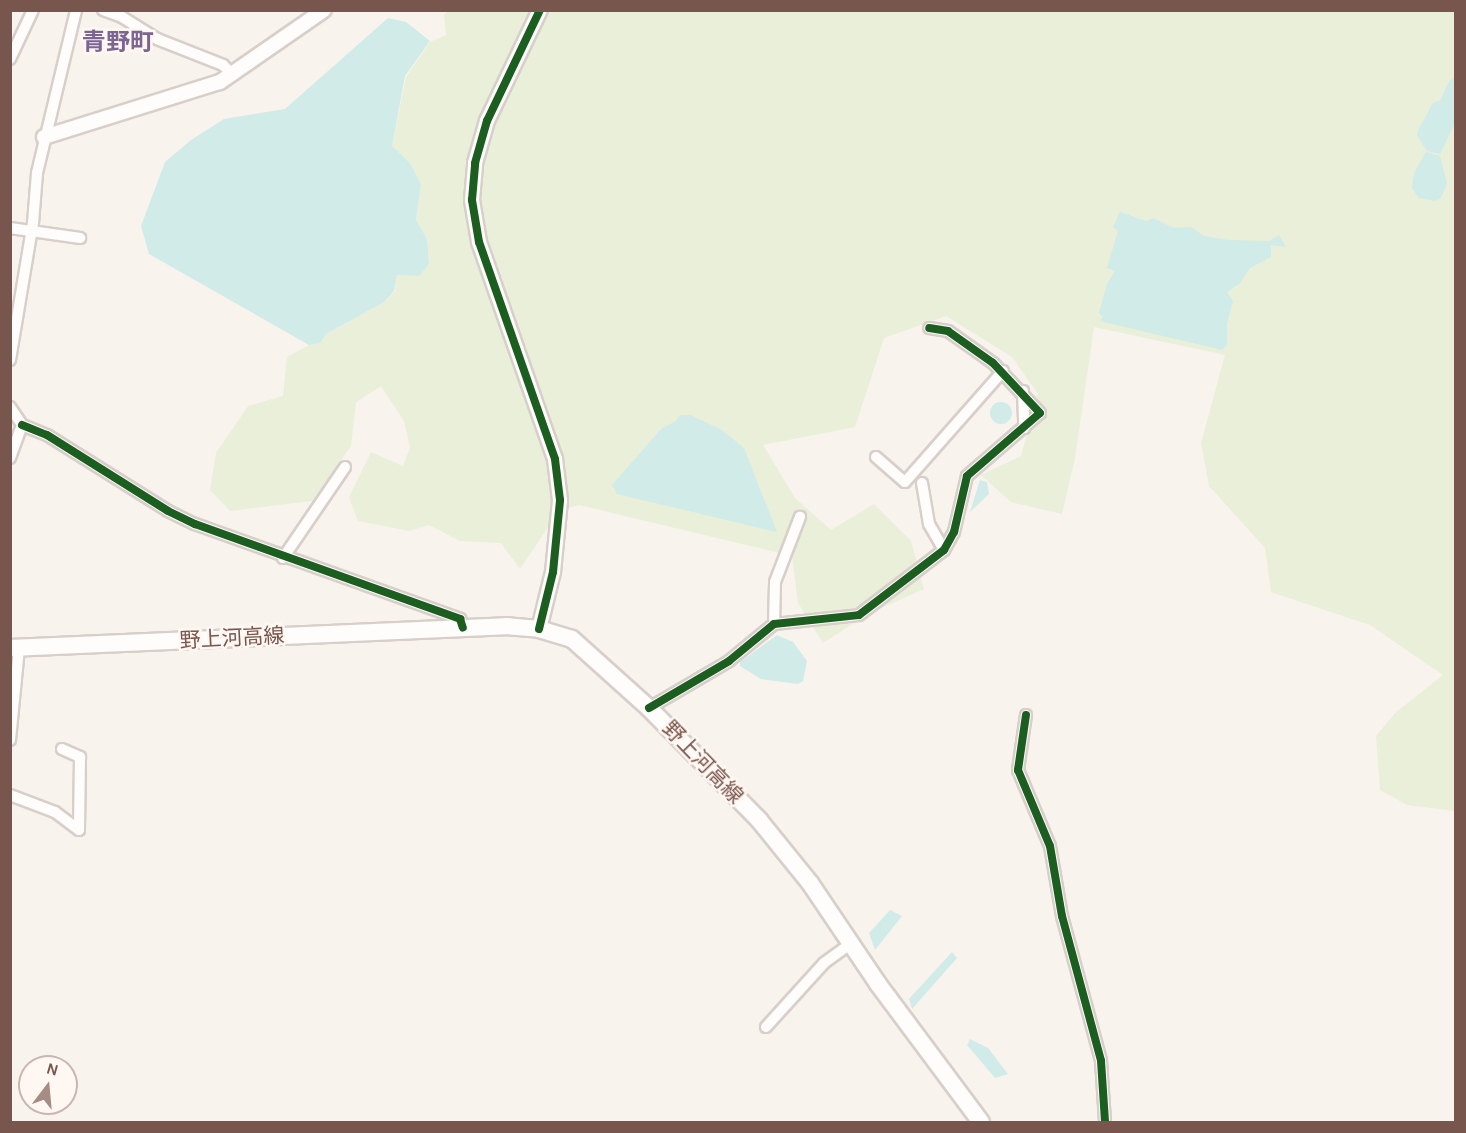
<!DOCTYPE html>
<html>
<head>
<meta charset="utf-8">
<style>
  body { margin:0 }
  #map { position:relative; width:1466px; height:1133px; overflow:hidden; background:#f9f3ee; font-family:Karla,"Noto Sans JP",sans-serif }
  div>[style] { position:absolute }
  .green>* { inset:0; background:#e9efd9 }
  .water>* { inset:0; background:#d0ebe8 }
  .round { border-radius:50% }
  .roads { filter:drop-shadow(2px 0 #d8cfca) drop-shadow(-2px 0 #d8cfca) drop-shadow(0 2px #d8cfca) drop-shadow(0 -2px #d8cfca) }
  .minor>* { height:10px; margin:-5px; padding:0 5px; transform-origin:5px; border-radius:5px; background:#fefdfc }
  .tertiary>* { height:14px; margin:-7px; padding:0 7px; transform-origin:7px; border-radius:7px; background:#fefdfc }
  .secondary>* { height:16px; margin:-8px; padding:0 8px; transform-origin:8px; border-radius:8px; background:#fefdfc }
  .cycleway>* { height:8px; margin:-4px; padding:0 4px; transform-origin:4px; border-radius:4px; background:#1b5e20 }
  span { translate:-50% -50%; white-space:nowrap; text-align:center; line-height:1.15; -webkit-text-stroke:5px #fff7f1; paint-order:stroke }
  .street-label { font-size:21px; color:#78554d }
  .quarter-label { font-size:24px; color:#7c6594; font-weight:700 }
  .frame { position:absolute; inset:0; border:12px solid #78554d; pointer-events:none }
  .north { position:absolute; left:18px; top:1055px; width:60px; height:60px; box-sizing:border-box; background:#fff7f1; border:2px solid #c9b6af; border-radius:50%; rotate:16deg; font-size:16px; font-weight:700; line-height:24px; text-align:center; color:#78554d }
  .north::after { content:''; display:block; margin:auto; width:21px; height:27px; background:#a58c85; clip-path:polygon(50% 0,100% 100%,50% 72%,0 100%) }
</style>
</head>
<body>
<div id="map">
  <div class="green">
    <i style="clip-path:polygon(448px 11px,1455px 11px,1455px 811px,1407px 805px,1380px 790px,1376px 736px,1396px 712px,1443px 675px,1370px 625px,1271px 592px,1265px 548px,1209px 486px,1201px 443px,1225px 355px,1094px 327px,1075px 458px,1062px 514px,1011px 502px,981px 475px,1021px 456px,1038px 394px,1012px 357px,946px 316px,884px 338px,855px 427px,763px 445px,795px 498px,831px 530px,874px 504px,911px 541px,924px 589px,870px 613px,823px 643px,798px 603px,792px 556px,579px 505px,559px 511px,520px 569px,501px 543px,460px 541px,429px 525px,409px 531px,358px 521px,349px 497px,371px 452px,403px 466px,410px 448px,404px 421px,381px 386px,356px 402px,351px 446px,312px 501px,230px 511px,210px 490px,216px 453px,248px 406px,283px 396px,287px 357px,309px 345px,320px 343px,326px 334px,384px 302px,395px 291px,397px 275px,419px 276px,429px 264px,427px 239px,416px 220px,421px 184px,410px 163px,392px 146px,406px 77px,430px 42px,446px 35px,444px 15px)"></i>
  </div>
  <div class="water">
    <i style="clip-path:polygon(388px 18px,406px 22px,430px 41px,405px 76px,392px 146px,410px 163px,421px 184px,416px 220px,427px 239px,429px 264px,419px 276px,397px 275px,394px 291px,384px 302px,326px 334px,320px 343px,309px 345px,149px 254px,141px 226px,165px 162px,191px 140px,224px 119px,285px 109px)"></i>
    <i style="clip-path:polygon(1455px 78px,1455px 123px,1440px 154px,1427px 151px,1417px 135px,1419px 128px,1433px 103px,1440px 100px,1450px 80px)"></i>
    <i style="clip-path:polygon(1426px 152px,1440px 156px,1447px 183px,1441px 198px,1435px 201px,1419px 198px,1412px 188px,1414px 173px)"></i>
    <i style="clip-path:polygon(1120px 212px,1146px 221px,1153px 218px,1174px 228px,1191px 227px,1204px 236px,1228px 240px,1269px 241px,1279px 235px,1286px 247px,1271px 245px,1271px 257px,1250px 268px,1240px 283px,1227px 292px,1233px 301px,1227px 323px,1227px 345px,1222px 350px,1100px 321px,1103px 317px,1099px 313px,1107px 284px,1115px 271px,1107px 268px,1118px 231px,1113px 227px)"></i>
    <i class="round" style="left:990px;top:402px;width:22px;height:22px"></i>
    <i style="clip-path:polygon(680px 415px,690px 415px,722px 430px,744px 448px,777px 532px,617px 494px,612px 485px,662px 428px,676px 421px)"></i>
    <i style="clip-path:polygon(980px 480px,987px 482px,989px 494px,970px 512px)"></i>
    <i style="clip-path:polygon(777px 635px,793px 642px,807px 661px,803px 681px,798px 684px,761px 679px,740px 666px,740px 662px)"></i>
    <i style="clip-path:polygon(890px 910px,902px 916px,875px 950px,869px 933px)"></i>
    <i style="clip-path:polygon(952px 952px,957px 958px,912px 1009px,909px 999px)"></i>
    <i style="clip-path:polygon(970px 1039px,988px 1048px,1008px 1074px,995px 1078px,967px 1045px)"></i>
  </div>
  <div class="roads">
    <div class="minor">
      <i style="left:103px;top:10px;width:20px;rotate:20deg"></i>
      <i style="left:122px;top:17px;width:41px;rotate:32.2deg"></i>
      <i style="left:157px;top:39px;width:71px;rotate:21.5deg"></i>
      <i style="left:223px;top:65px;width:14px;rotate:45deg"></i>
      <i style="left:10px;top:59px;width:54px;rotate:-64.9deg"></i>
      <i style="left:10px;top:228px;width:71px;rotate:8.1deg"></i>
      <i style="left:10px;top:360px;width:139px;rotate:-80.5deg"></i>
      <i style="left:33px;top:223px;width:50px;rotate:-85.4deg"></i>
      <i style="left:37px;top:173px;width:168px;rotate:-76.5deg"></i>
      <i style="left:1023px;top:391px;width:37px;rotate:88deg"></i>
      <i style="left:10px;top:407px;width:22px;rotate:56deg"></i>
      <i style="left:22px;top:425px;width:35px;rotate:110deg"></i>
      <i style="left:22px;top:425px;width:27px;rotate:22deg"></i>
      <i style="left:47px;top:435px;width:143px;rotate:32.1deg"></i>
      <i style="left:168px;top:511px;width:30px;rotate:26deg"></i>
      <i style="left:195px;top:524px;width:282px;rotate:19.7deg"></i>
      <i style="left:460px;top:619px;width:9px;rotate:72deg"></i>
      <i style="left:876px;top:457px;width:38px;rotate:41deg"></i>
      <i style="left:905px;top:482px;width:148px;rotate:-48.6deg"></i>
      <i style="left:922px;top:483px;width:42px;rotate:80.3deg"></i>
      <i style="left:929px;top:524px;width:30px;rotate:60deg"></i>
      <i style="left:283px;top:558px;width:110px;rotate:-55.7deg"></i>
      <i style="left:774px;top:624px;width:42px;rotate:-88.6deg"></i>
      <i style="left:775px;top:582px;width:70px;rotate:-69deg"></i>
      <i style="left:649px;top:708px;width:93px;rotate:-30.4deg"></i>
      <i style="left:729px;top:661px;width:58px;rotate:-39.4deg"></i>
      <i style="left:774px;top:624px;width:85px;rotate:-6deg"></i>
      <i style="left:859px;top:615px;width:107px;rotate:-37.4deg"></i>
      <i style="left:944px;top:550px;width:21px;rotate:-61deg"></i>
      <i style="left:954px;top:532px;width:57px;rotate:-76.9deg"></i>
      <i style="left:967px;top:476px;width:96px;rotate:-40.8deg"></i>
      <i style="left:1040px;top:413px;width:69px;rotate:-133.2deg"></i>
      <i style="left:993px;top:363px;width:55px;rotate:-144.6deg"></i>
      <i style="left:948px;top:331px;width:19px;rotate:-171deg"></i>
      <i style="left:1026px;top:715px;width:56px;rotate:98.3deg"></i>
      <i style="left:1018px;top:770px;width:82px;rotate:67.2deg"></i>
      <i style="left:1050px;top:846px;width:71px;rotate:80.3deg"></i>
      <i style="left:1062px;top:916px;width:150px;rotate:74.9deg"></i>
      <i style="left:1101px;top:1061px;width:61px;rotate:86.2deg"></i>
      <i style="left:10px;top:740px;width:91px;rotate:-84.4deg"></i>
      <i style="left:62px;top:749px;width:20px;rotate:24deg"></i>
      <i style="left:80px;top:757px;width:73px;rotate:90.8deg"></i>
      <i style="left:10px;top:795px;width:48px;rotate:20.7deg"></i>
      <i style="left:55px;top:812px;width:30px;rotate:37deg"></i>
      <i style="left:766px;top:1027px;width:86px;rotate:-47.8deg"></i>
      <i style="left:824px;top:963px;width:34px;rotate:-36deg"></i>
    </div>
    <div class="tertiary">
      <i style="left:44px;top:137px;width:184px;rotate:-17.4deg"></i>
      <i style="left:220px;top:82px;width:126px;rotate:-34.7deg"></i>
      <i style="left:539px;top:629px;width:59px;rotate:-76.2deg"></i>
      <i style="left:553px;top:572px;width:72px;rotate:-84.4deg"></i>
      <i style="left:560px;top:500px;width:41px;rotate:-97deg"></i>
      <i style="left:555px;top:459px;width:230px;rotate:-109.3deg"></i>
      <i style="left:479px;top:242px;width:43px;rotate:-99.5deg"></i>
      <i style="left:472px;top:200px;width:37px;rotate:-85deg"></i>
      <i style="left:475px;top:163px;width:44px;rotate:-74.1deg"></i>
      <i style="left:487px;top:121px;width:123px;rotate:-64.5deg"></i>
    </div>
    <div class="secondary">
      <i style="left:10px;top:648px;width:496px;rotate:-2.5deg"></i>
      <i style="left:506px;top:626px;width:33px;rotate:5deg"></i>
      <i style="left:539px;top:629px;width:34px;rotate:17deg"></i>
      <i style="left:572px;top:639px;width:103px;rotate:41.9deg"></i>
      <i style="left:649px;top:708px;width:157px;rotate:45.5deg"></i>
      <i style="left:759px;top:820px;width:81px;rotate:51deg"></i>
      <i style="left:810px;top:883px;width:122px;rotate:56deg"></i>
      <i style="left:878px;top:984px;width:172px;rotate:53.3deg"></i>
    </div>
  </div>
  <div class="cycleway">
    <i style="left:22px;top:425px;width:27px;rotate:22deg"></i>
    <i style="left:47px;top:435px;width:143px;rotate:32.1deg"></i>
    <i style="left:168px;top:511px;width:30px;rotate:26deg"></i>
    <i style="left:195px;top:524px;width:282px;rotate:19.7deg"></i>
    <i style="left:460px;top:619px;width:9px;rotate:72deg"></i>
    <i style="left:539px;top:629px;width:59px;rotate:-76.2deg"></i>
    <i style="left:553px;top:572px;width:72px;rotate:-84.4deg"></i>
    <i style="left:560px;top:500px;width:41px;rotate:-97deg"></i>
    <i style="left:555px;top:459px;width:230px;rotate:-109.3deg"></i>
    <i style="left:479px;top:242px;width:43px;rotate:-99.5deg"></i>
    <i style="left:472px;top:200px;width:37px;rotate:-85deg"></i>
    <i style="left:475px;top:163px;width:44px;rotate:-74.1deg"></i>
    <i style="left:487px;top:121px;width:123px;rotate:-64.5deg"></i>
    <i style="left:649px;top:708px;width:93px;rotate:-30.4deg"></i>
    <i style="left:729px;top:661px;width:58px;rotate:-39.4deg"></i>
    <i style="left:774px;top:624px;width:85px;rotate:-6deg"></i>
    <i style="left:859px;top:615px;width:107px;rotate:-37.4deg"></i>
    <i style="left:944px;top:550px;width:21px;rotate:-61deg"></i>
    <i style="left:954px;top:532px;width:57px;rotate:-76.9deg"></i>
    <i style="left:967px;top:476px;width:96px;rotate:-40.8deg"></i>
    <i style="left:1040px;top:413px;width:69px;rotate:-133.2deg"></i>
    <i style="left:993px;top:363px;width:55px;rotate:-144.6deg"></i>
    <i style="left:948px;top:331px;width:19px;rotate:-171deg"></i>
    <i style="left:1026px;top:715px;width:56px;rotate:98.3deg"></i>
    <i style="left:1018px;top:770px;width:82px;rotate:67.2deg"></i>
    <i style="left:1050px;top:846px;width:71px;rotate:80.3deg"></i>
    <i style="left:1062px;top:916px;width:150px;rotate:74.9deg"></i>
    <i style="left:1101px;top:1061px;width:61px;rotate:86.2deg"></i>
  </div>
  <div class="street-label">
    <span style="left:232px;top:638px;rotate:-3deg">野上河高線</span>
    <span style="left:703px;top:762px;rotate:46deg">野上河高線</span>
  </div>
  <div class="quarter-label">
    <span style="left:118px;top:43px">青野町</span>
  </div>
  <div class="frame"></div>
  <div class="north">N</div>
</div>
</body>
</html>
